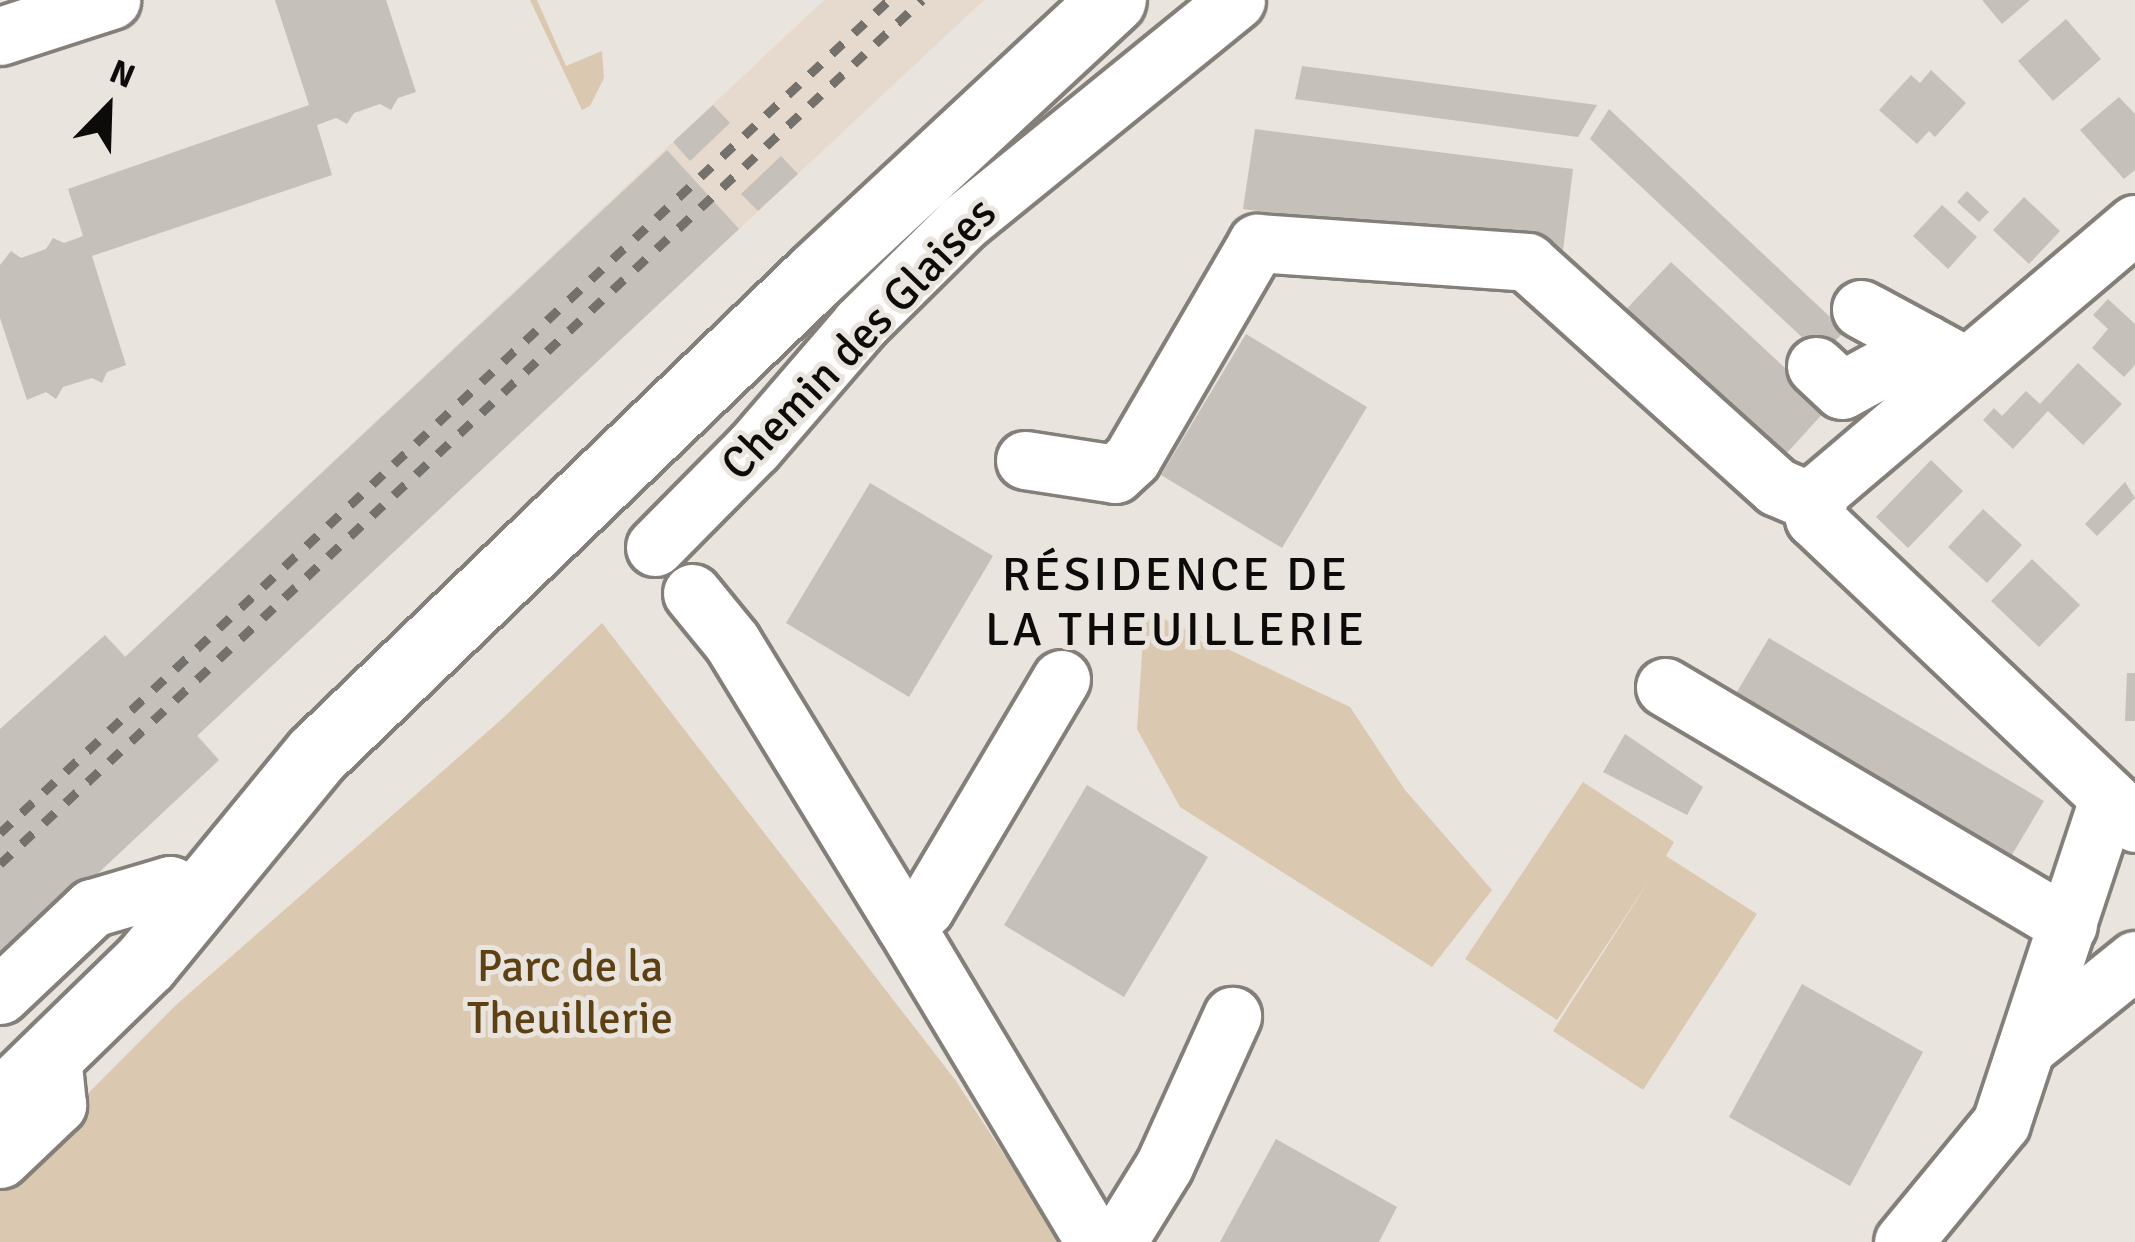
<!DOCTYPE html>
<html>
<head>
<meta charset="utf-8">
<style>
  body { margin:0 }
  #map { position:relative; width:2135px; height:1242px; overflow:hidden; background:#e9e4dd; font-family:Signika,sans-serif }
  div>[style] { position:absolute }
  .built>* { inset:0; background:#e5dacd }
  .green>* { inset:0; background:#dbc8b1 }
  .building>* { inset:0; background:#c6c0ba }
  .roads { filter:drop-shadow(3px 0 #847f78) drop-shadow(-3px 0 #847f78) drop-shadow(0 3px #847f78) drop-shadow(0 -3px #847f78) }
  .minor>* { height:57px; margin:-28.5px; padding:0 28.5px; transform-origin:28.5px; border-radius:28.5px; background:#fff }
  .major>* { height:66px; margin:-33px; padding:0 33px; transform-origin:33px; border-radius:33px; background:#fff }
  .rail>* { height:9px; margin-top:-4.5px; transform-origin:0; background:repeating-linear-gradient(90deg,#74716d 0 15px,transparent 0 30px) }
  span { translate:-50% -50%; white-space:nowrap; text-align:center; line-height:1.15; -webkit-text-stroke:10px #e9e4dd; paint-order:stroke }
  .street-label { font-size:45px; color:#0d0b09 }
  .park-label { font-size:45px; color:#5d4014 }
  .neighbourhood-label { font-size:48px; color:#0d0b09; letter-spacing:3px }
  .north { position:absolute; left:48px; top:48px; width:120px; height:120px; -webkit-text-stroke:9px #e9e4dd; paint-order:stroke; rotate:23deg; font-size:33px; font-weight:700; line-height:48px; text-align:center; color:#0d0b09 }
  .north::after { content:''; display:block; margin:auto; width:42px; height:54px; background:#0d0b09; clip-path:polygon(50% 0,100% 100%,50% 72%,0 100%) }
</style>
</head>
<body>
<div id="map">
  <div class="built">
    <i style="clip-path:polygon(824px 0,984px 0,198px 735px,219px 760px,0 965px,0 729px,105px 635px,126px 656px)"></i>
  </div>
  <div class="green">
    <i style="clip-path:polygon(530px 0,537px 0,566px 66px,602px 51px,604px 78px,590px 106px,582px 110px)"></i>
    <i style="clip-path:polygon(1145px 610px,1350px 707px,1405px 790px,1492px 890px,1432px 967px,1180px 807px,1137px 729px)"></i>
    <i style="clip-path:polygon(602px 623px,956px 1081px,1061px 1242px,0 1242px,0 1182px,176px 1005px,502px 719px)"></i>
    <i style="clip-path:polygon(1583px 782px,1674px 842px,1666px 856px,1757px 914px,1643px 1090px,1553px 1031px,1654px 873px,1557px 1020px,1465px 959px)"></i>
  </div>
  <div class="building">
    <i style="clip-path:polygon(275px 0,386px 0,416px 92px,398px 98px,391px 110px,380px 104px,354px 113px,347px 124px,336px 118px,317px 125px,332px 175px,92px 256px,126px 365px,107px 372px,102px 383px,92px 378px,63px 387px,56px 399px,46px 392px,27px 400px,0 318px,0 265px,11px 251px,21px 258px,46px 249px,53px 238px,64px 243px,83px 236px,68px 189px,309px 105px)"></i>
    <i style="clip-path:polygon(1982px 0,2030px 0,2002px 24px)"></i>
    <i style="clip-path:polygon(2066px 19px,2101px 59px,2053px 101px,2018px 61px)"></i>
    <i style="clip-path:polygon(1302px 66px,1597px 105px,1578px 137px,1295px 99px)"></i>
    <i style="clip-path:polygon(1931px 70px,1966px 103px,1935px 137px,1929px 131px,1917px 144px,1879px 110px,1911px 75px,1920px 83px)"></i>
    <i style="clip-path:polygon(2119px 97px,2135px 114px,2135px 170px,2124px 179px,2080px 130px)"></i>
    <i style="clip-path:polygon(713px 105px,730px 123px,690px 161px,673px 142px)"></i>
    <i style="clip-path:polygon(1609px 109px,1845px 331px,1821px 355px,1590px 139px)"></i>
    <i style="clip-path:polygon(1255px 129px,1573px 169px,1563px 250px,1243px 209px)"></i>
    <i style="clip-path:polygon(667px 150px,739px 229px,197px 736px,219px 760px,0 965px,0 729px,105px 635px,125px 657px)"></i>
    <i style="clip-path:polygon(781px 156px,798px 174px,758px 211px,741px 194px)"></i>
    <i style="clip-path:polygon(1967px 191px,1989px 212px,1979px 222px,1957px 202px)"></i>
    <i style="clip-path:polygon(2024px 197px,2060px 231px,2029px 264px,1993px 230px)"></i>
    <i style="clip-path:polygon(1942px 205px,1977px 237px,1948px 269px,1913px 236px)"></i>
    <i style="clip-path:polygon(1671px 262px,1828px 408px,1773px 468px,1615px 321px)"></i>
    <i style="clip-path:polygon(2108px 299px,2135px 324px,2135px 365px,2124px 377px,2092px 348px,2108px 329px,2093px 315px)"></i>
    <i style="clip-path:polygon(1246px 334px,1367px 407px,1282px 548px,1161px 475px)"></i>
    <i style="clip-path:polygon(2078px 363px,2122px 404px,2083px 445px,2048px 411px,2013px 449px,1983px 420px,1994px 408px,2002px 416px,2026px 391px,2040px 404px)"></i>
    <i style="clip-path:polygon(1931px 460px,1963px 491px,1908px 548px,1876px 517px)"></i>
    <i style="clip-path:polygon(2125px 482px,2135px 498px,2097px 536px,2085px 524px)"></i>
    <i style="clip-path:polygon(870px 483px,993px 556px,909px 697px,786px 623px)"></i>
    <i style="clip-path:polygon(1983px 509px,2022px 545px,1987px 583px,1948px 547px)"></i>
    <i style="clip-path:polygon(2032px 559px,2080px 605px,2039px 647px,1991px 601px)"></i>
    <i style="clip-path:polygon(1769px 638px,2044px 801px,2010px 858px,1735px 695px)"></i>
    <i style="clip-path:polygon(2127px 673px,2135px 673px,2135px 721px,2125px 721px)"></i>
    <i style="clip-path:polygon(1625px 734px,1703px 787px,1687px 815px,1603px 772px)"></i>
    <i style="clip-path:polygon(1087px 785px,1208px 857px,1124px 997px,1004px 925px)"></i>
    <i style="clip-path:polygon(1802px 984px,1923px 1052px,1850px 1186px,1729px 1117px)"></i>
    <i style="clip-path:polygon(1276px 1139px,1397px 1207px,1379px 1242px,1220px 1242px)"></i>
  </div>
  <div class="roads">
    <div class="minor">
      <i style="left:0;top:36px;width:117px;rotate:-18deg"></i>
      <i style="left:2135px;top:224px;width:412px;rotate:139.7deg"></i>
      <i style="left:1821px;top:490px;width:29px;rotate:104deg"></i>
      <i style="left:1814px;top:518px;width:443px;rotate:43.5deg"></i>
      <i style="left:1861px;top:309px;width:106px;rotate:28.3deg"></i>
      <i style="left:1816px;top:366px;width:35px;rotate:43deg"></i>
      <i style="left:1842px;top:390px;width:96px;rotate:-28.7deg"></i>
      <i style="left:1025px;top:460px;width:91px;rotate:8.8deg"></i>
      <i style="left:1115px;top:474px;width:23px;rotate:-43deg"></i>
      <i style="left:1132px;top:458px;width:249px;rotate:-59.8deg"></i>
      <i style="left:1257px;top:243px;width:271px;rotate:4deg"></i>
      <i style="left:1527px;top:262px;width:336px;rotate:42deg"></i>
      <i style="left:1777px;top:487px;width:43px;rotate:23deg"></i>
      <i style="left:655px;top:547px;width:141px;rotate:-45.3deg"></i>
      <i style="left:754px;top:447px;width:162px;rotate:-49.2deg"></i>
      <i style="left:860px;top:324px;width:144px;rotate:-44.7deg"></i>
      <i style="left:962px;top:223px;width:353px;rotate:-39.1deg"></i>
      <i style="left:692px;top:593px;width:63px;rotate:50.8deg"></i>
      <i style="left:732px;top:642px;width:332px;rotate:58.6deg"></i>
      <i style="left:1061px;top:679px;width:266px;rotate:120.7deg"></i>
      <i style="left:925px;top:908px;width:26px;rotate:140deg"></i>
      <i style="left:905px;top:925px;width:370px;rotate:59.1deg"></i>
      <i style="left:1665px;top:687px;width:468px;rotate:30.6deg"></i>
      <i style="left:0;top:995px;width:127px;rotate:-43.4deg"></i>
      <i style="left:92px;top:908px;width:81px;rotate:-16.4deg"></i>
      <i style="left:170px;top:885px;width:35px;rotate:24deg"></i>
      <i style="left:2031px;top:1044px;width:134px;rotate:-38.9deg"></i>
      <i style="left:0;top:1159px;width:79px;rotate:-43.5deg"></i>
      <i style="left:57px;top:1105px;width:49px;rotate:-95.8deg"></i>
      <i style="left:1117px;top:1242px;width:89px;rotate:-58.3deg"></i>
      <i style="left:1164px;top:1166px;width:165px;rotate:-65.6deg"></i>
      <i style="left:1903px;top:1242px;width:154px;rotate:-50.5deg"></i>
      <i style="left:2001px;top:1123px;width:341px;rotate:-71.7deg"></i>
    </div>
    <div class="major">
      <i style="left:0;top:1105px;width:204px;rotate:-44.2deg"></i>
      <i style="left:146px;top:963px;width:269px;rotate:-50.6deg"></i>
      <i style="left:317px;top:755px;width:693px;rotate:-43.83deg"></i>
      <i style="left:817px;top:275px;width:404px;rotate:-42.9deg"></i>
    </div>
  </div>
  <div class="rail">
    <i style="left:0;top:833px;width:1218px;rotate:-43.14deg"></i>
    <i style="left:0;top:864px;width:1264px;rotate:-43.14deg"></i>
  </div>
  <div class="street-label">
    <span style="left:859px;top:339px;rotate:-46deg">Chemin des Glaises</span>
  </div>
  <div class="park-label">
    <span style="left:570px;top:993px">Parc de la<br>Theuillerie</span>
  </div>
  <div class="neighbourhood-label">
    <span style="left:1176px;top:602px">RÉSIDENCE DE<br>LA THEUILLERIE</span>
  </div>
  <div class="north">N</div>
</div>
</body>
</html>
